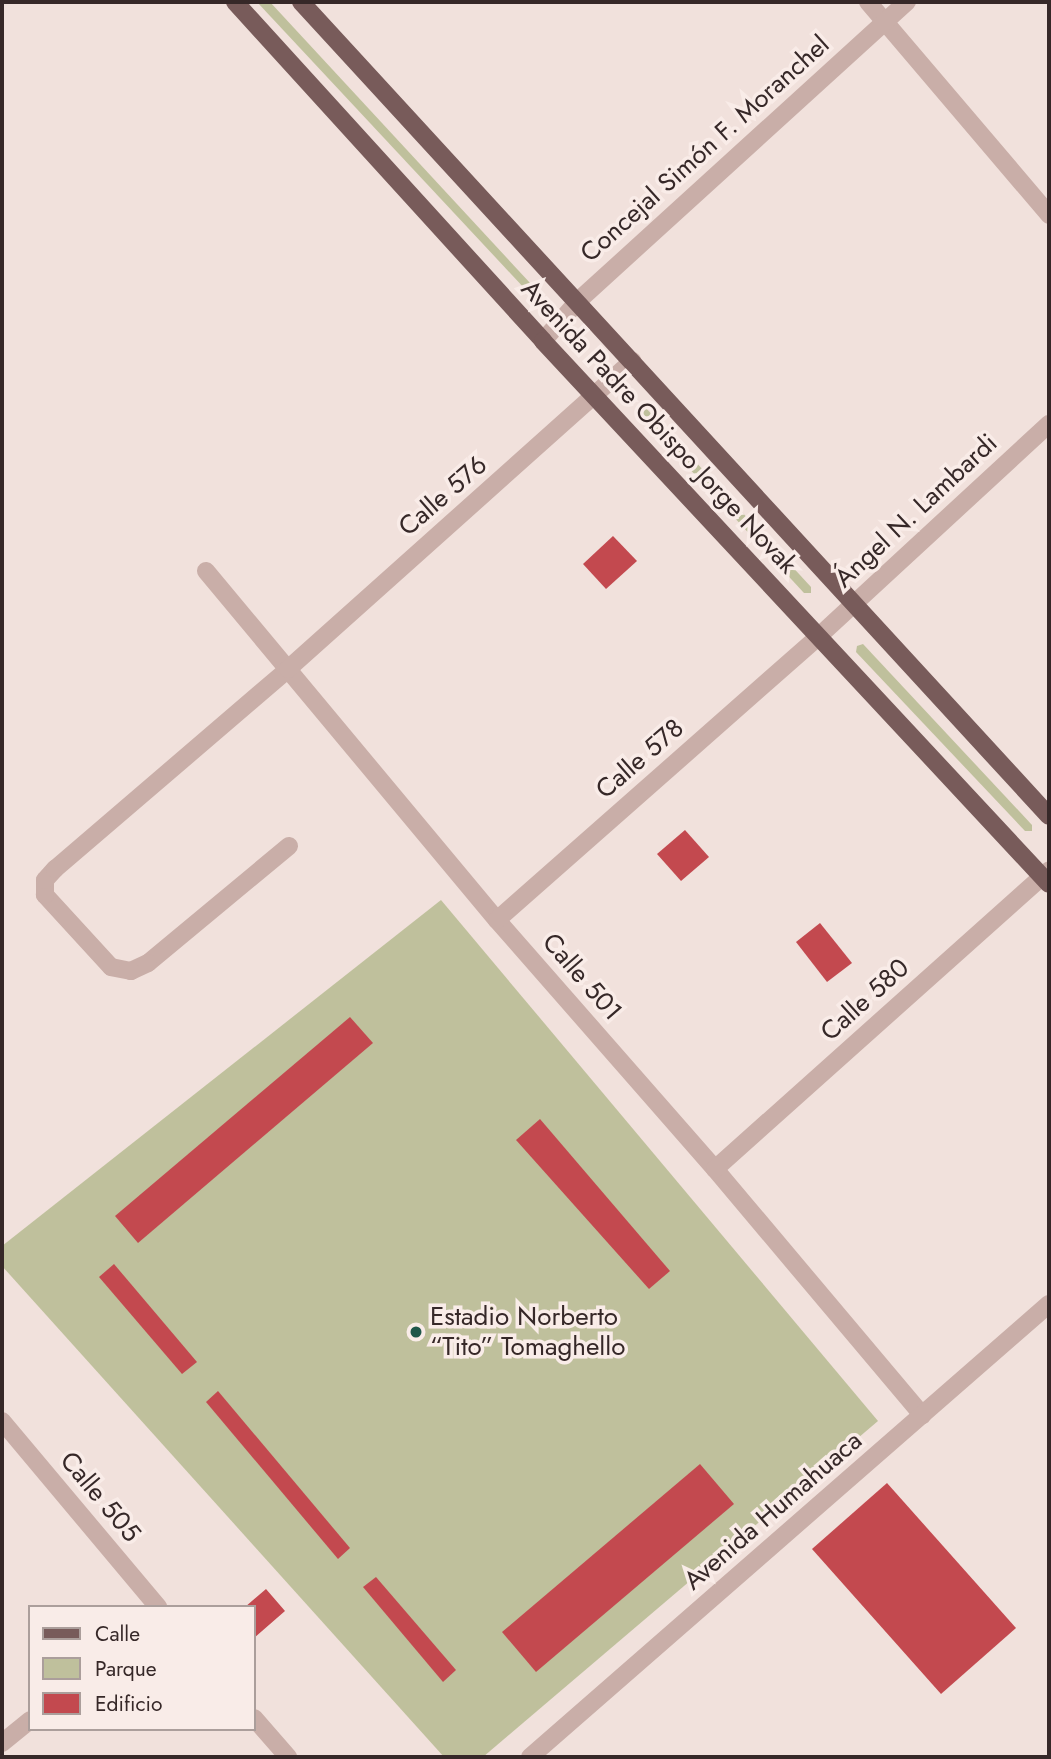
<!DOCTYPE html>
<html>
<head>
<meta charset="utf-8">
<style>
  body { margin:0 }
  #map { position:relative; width:1051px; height:1759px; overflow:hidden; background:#f1e1dc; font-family:Jost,sans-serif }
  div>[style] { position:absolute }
  .green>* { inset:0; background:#bfc09c }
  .building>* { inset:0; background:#c3494f }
  .minor>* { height:18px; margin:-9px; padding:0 9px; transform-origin:9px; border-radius:9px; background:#c9aea8 }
  .major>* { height:18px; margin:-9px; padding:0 9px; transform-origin:9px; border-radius:9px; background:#785b5a }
  .dots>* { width:19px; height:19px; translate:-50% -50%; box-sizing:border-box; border:4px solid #f9ece8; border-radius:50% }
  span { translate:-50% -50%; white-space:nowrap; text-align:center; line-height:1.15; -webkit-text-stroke:7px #f9ece8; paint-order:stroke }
  .street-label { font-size:26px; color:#362828 }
  .poi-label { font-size:26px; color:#362828 }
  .left { translate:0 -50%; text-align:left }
  .frame { position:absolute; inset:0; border:4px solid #362828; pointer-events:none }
  .legend { position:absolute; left:28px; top:1605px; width:228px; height:126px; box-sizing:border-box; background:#f9ece8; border:2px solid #ab9e9b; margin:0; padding:9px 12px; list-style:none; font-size:21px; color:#362828 }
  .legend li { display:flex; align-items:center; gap:14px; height:35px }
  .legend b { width:35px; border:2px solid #ab9e9b }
</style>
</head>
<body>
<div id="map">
  <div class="green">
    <i style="clip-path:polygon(257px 2px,270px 2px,531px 284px,532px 290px,525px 289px)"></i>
    <i style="clip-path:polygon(638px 406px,645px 407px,811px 587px,811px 593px,804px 593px,638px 413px)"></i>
    <i style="clip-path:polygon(863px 644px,1032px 825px,1032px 831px,1025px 831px,856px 652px,857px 646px)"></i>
    <i style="clip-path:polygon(441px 900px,878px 1421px,483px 1757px,444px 1757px,2px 1266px,2px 1246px)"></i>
  </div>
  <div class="building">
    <i style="clip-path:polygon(613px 536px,637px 561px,606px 589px,583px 564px)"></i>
    <i style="clip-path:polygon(685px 830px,709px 857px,681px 881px,657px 854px)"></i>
    <i style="clip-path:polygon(820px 923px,852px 963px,827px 982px,796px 942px)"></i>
    <i style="clip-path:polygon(350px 1017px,373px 1043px,138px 1243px,115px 1216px)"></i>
    <i style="clip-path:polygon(540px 1119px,670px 1271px,649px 1289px,516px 1140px)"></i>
    <i style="clip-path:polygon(114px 1264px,197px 1362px,182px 1374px,99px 1277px)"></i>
    <i style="clip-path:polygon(218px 1391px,350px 1548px,338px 1559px,206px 1402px)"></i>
    <i style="clip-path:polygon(700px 1464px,734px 1504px,536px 1672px,502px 1632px)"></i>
    <i style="clip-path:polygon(887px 1483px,1016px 1628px,941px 1694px,812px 1549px)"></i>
    <i style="clip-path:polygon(376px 1577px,456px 1670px,443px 1682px,363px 1587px)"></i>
    <i style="clip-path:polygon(266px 1589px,285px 1611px,254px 1638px,254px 1607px,245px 1607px)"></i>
  </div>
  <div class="minor">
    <i style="left:868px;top:2px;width:280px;rotate:49.6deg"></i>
    <i style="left:543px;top:341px;width:53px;rotate:-48.8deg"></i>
    <i style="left:578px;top:301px;width:445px;rotate:-42.3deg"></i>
    <i style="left:206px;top:571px;width:454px;rotate:50.2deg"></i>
    <i style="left:497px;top:920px;width:331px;rotate:48.8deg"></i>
    <i style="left:715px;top:1169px;width:322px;rotate:49.9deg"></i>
    <i style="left:289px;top:846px;width:183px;rotate:140.3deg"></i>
    <i style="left:148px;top:963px;width:19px;rotate:155deg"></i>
    <i style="left:131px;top:971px;width:20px;rotate:-169deg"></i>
    <i style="left:111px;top:967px;width:98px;rotate:-132.5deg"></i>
    <i style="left:45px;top:895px;width:15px;rotate:-90deg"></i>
    <i style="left:45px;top:880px;width:15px;rotate:-48deg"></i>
    <i style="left:55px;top:869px;width:307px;rotate:-40.6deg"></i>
    <i style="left:288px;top:669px;width:462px;rotate:-41.8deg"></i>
    <i style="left:497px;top:920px;width:428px;rotate:-41.4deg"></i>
    <i style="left:818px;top:637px;width:314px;rotate:-42.7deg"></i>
    <i style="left:715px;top:1169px;width:448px;rotate:-41.8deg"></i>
    <i style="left:2px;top:1421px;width:243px;rotate:50deg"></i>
    <i style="left:254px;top:1718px;width:52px;rotate:48.9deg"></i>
    <i style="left:2px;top:1743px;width:36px;rotate:-39deg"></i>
    <i style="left:530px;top:1757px;width:689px;rotate:-41.12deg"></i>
  </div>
  <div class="major">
    <i style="left:235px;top:2px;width:458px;rotate:47.7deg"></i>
    <i style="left:543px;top:341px;width:742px;rotate:47.02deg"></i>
    <i style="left:301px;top:2px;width:1105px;rotate:47.42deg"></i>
  </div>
  <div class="dots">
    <i style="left:416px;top:1332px;background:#1f574a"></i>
  </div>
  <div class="street-label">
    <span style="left:705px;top:149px;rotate:-42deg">Concejal Simón F. Moranchel</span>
    <span style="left:659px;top:427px;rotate:47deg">Avenida Padre Obispo Jorge Novak</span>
    <span style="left:443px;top:496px;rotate:-41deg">Calle 576</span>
    <span style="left:916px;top:511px;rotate:-43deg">Ángel N. Lambardi</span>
    <span style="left:640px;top:759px;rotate:-41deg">Calle 578</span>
    <span style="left:582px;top:977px;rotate:49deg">Calle 501</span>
    <span style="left:865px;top:1000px;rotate:-42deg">Calle 580</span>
    <span style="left:100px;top:1497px;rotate:50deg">Calle 505</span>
    <span style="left:773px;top:1511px;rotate:-41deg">Avenida Humahuaca</span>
  </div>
  <div class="poi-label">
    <span class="left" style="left:430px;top:1332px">Estadio Norberto<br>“Tito” Tomaghello</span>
  </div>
  <div class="frame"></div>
  <ul class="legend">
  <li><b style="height:9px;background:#785b5a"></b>Calle</li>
  <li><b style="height:19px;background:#bfc09c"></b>Parque</li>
  <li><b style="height:19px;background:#c3494f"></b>Edificio</li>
  </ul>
</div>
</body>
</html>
